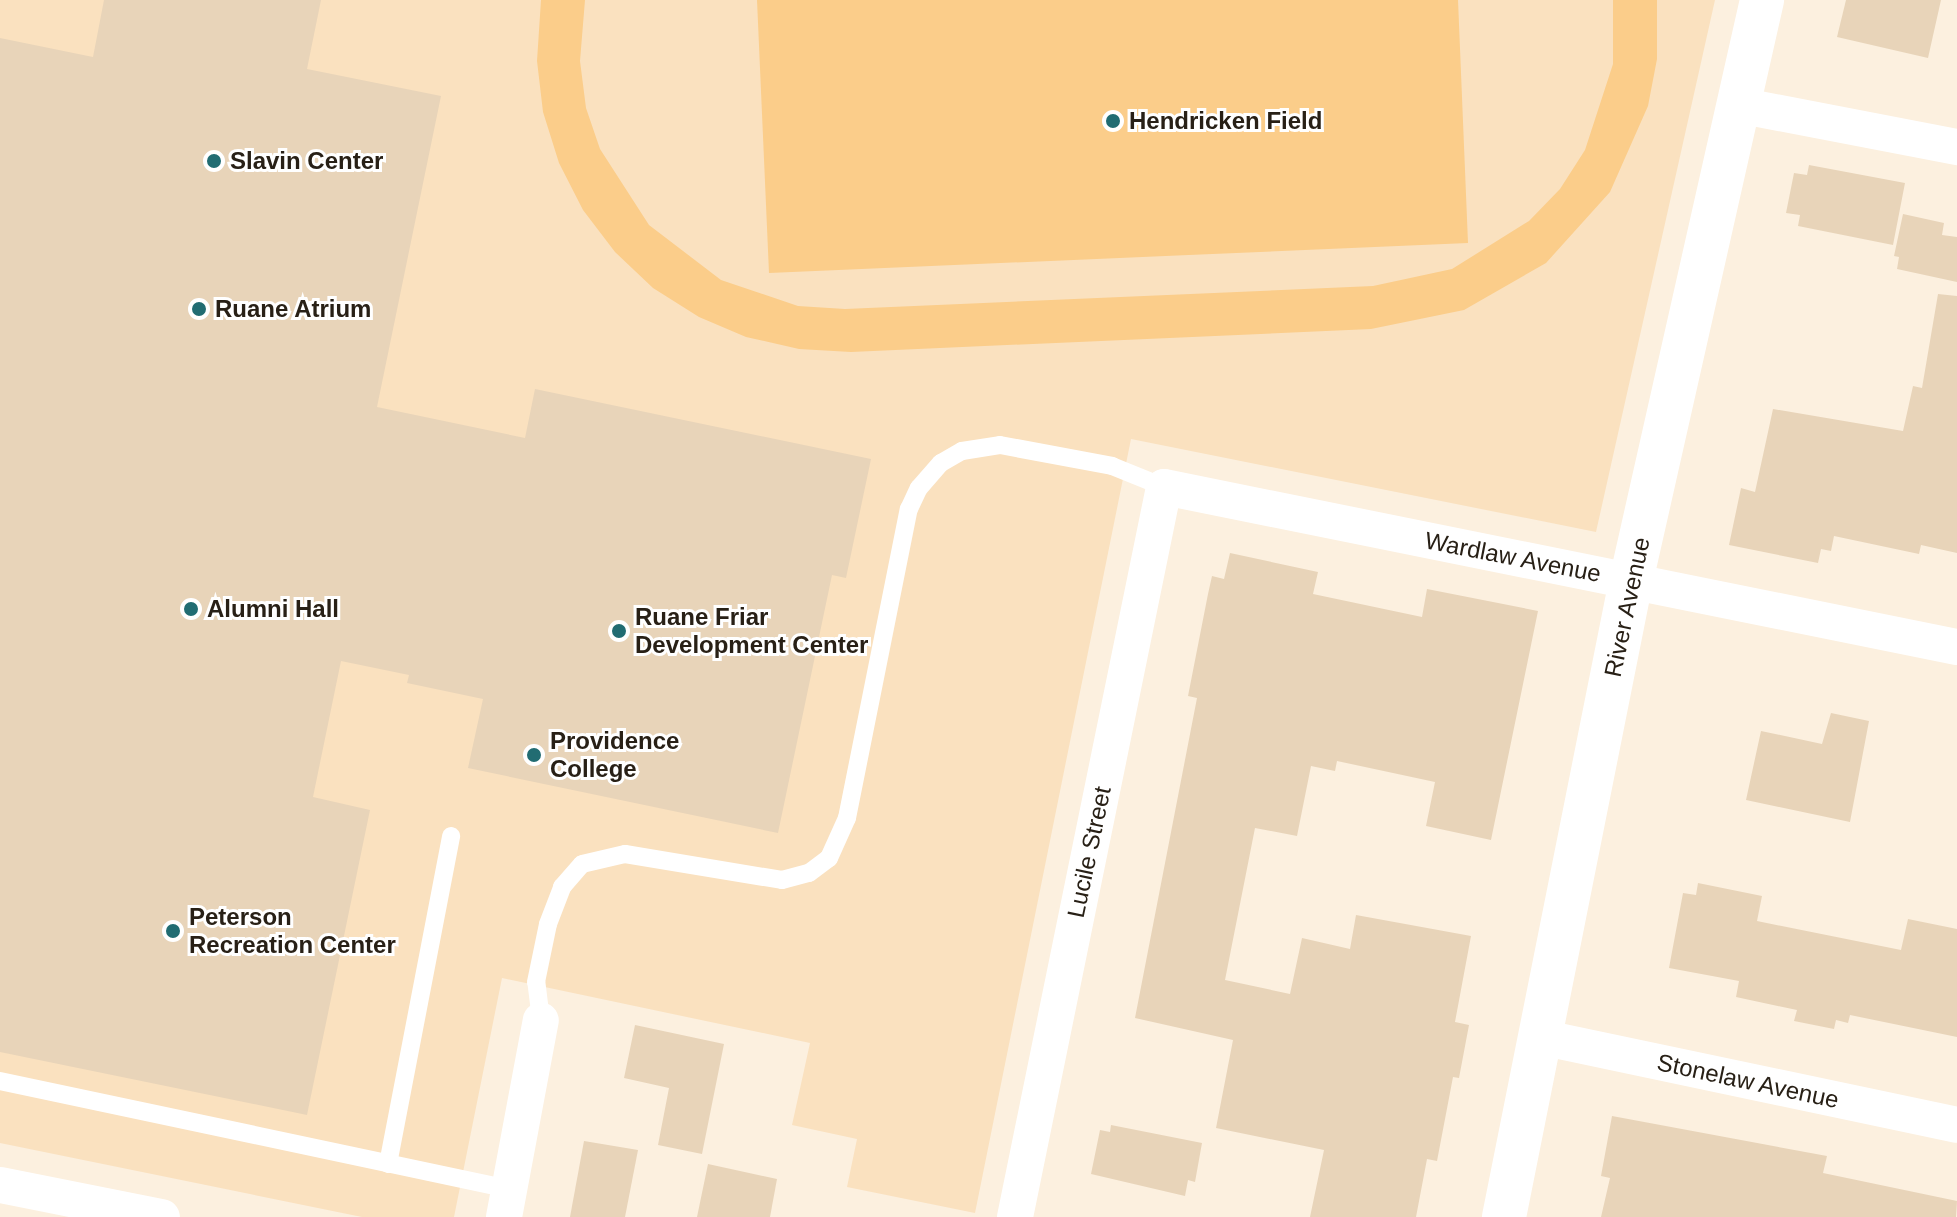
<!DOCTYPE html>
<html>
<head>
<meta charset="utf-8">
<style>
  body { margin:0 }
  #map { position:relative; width:1957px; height:1217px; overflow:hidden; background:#fcf0df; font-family:Helvetica,sans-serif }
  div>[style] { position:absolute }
  .built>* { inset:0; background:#fae1bf }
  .green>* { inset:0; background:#fbcd8a }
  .building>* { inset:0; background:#e8d4b9 }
  .lane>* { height:18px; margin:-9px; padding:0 9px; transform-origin:9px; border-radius:9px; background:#fff }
  .street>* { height:36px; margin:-18px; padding:0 18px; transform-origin:18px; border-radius:18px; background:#fff }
  .secondary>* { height:44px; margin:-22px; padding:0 22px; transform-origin:22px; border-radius:22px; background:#fff }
  .dots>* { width:22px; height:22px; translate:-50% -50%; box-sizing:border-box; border:4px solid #fff; border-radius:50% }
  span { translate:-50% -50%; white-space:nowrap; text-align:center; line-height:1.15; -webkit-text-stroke:6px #fff; paint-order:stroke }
  .poi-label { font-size:24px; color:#282016; font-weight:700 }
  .left { translate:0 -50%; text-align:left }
  .street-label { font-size:24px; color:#282016 }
</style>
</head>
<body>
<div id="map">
  <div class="built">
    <i style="clip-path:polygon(0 0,1715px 0,1596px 532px,1131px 439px,975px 1213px,847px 1187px,857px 1139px,792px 1125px,810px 1043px,502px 978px,454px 1217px,362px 1217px,0 1143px)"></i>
  </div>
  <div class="green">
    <i style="clip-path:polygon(541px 0,585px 0,580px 61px,586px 108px,600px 149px,649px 225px,721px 280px,798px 306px,845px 309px,1373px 286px,1452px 269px,1529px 221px,1560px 189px,1585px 150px,1613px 64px,1613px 0,1657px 0,1657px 59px,1648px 106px,1610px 192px,1546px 263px,1464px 310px,1371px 329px,851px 352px,799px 349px,746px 337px,699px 317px,653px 288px,615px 252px,583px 210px,559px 163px,543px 112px,537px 61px)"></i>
    <i style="clip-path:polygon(757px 0,1458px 0,1468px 243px,769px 273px)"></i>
  </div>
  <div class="building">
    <i style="clip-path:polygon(104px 0,321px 0,307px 69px,441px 96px,377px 407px,525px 438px,535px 389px,871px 459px,846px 578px,832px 575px,778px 833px,468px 768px,483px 699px,407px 683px,409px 675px,341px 661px,313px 797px,370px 810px,307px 1115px,0 1052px,0 38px,93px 57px)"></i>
    <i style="clip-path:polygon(1846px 0,1941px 0,1928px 58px,1837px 37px)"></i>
    <i style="clip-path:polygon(1809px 165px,1905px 183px,1893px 245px,1798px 226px,1800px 215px,1786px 213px,1794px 173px,1807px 175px)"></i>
    <i style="clip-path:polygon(1903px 214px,1944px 223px,1942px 235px,1957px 237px,1957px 282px,1897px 269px,1899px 257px,1894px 256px)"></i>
    <i style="clip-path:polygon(1938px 294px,1957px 296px,1957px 553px,1921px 545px,1919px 554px,1834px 536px,1831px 551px,1821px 549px,1818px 563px,1729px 545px,1741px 488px,1755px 492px,1773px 409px,1903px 431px,1913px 386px,1922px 388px)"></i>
    <i style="clip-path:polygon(1230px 553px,1318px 572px,1313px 594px,1422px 617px,1427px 589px,1538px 611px,1491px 840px,1426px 826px,1435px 782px,1337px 761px,1335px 771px,1311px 766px,1297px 836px,1255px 828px,1225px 980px,1290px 994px,1302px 938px,1350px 949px,1356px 915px,1471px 936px,1455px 1022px,1469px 1025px,1459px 1078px,1453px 1077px,1437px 1161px,1427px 1159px,1416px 1217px,1310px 1217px,1324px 1150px,1216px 1128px,1233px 1040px,1135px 1018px,1197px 698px,1188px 696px,1208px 594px,1212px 576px,1224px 579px)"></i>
    <i style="clip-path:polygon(1831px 713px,1869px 721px,1850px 822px,1746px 800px,1761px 731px,1822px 744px)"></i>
    <i style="clip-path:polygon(1698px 883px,1762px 896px,1757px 921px,1901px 950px,1908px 919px,1957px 929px,1957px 1037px,1850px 1015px,1848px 1023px,1836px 1020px,1834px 1029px,1794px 1021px,1797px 1010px,1736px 997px,1739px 981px,1669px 968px,1683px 893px,1696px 895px)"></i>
    <i style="clip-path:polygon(635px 1025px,724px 1044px,702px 1154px,658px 1145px,669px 1088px,624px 1078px)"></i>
    <i style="clip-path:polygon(1612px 1116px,1827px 1156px,1823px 1173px,1957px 1201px,1956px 1217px,1601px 1217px,1610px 1178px,1601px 1176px)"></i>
    <i style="clip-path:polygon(1111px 1125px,1202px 1143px,1195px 1182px,1188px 1180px,1185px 1196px,1091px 1174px,1100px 1130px,1110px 1132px)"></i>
    <i style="clip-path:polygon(584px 1141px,638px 1150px,625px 1217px,570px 1217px)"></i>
    <i style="clip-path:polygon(708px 1164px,777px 1179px,770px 1217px,697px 1217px)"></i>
  </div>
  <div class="lane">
    <i style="left:541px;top:1020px;width:38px;rotate:-97deg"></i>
    <i style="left:536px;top:982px;width:59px;rotate:-78.3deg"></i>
    <i style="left:548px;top:924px;width:40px;rotate:-69deg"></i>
    <i style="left:562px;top:887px;width:30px;rotate:-49deg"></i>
    <i style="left:582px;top:864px;width:44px;rotate:-13.1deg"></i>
    <i style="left:625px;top:854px;width:159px;rotate:9.4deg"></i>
    <i style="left:782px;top:880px;width:28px;rotate:-15deg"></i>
    <i style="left:809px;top:873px;width:25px;rotate:-37deg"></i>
    <i style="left:829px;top:858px;width:44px;rotate:-65.8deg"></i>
    <i style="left:847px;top:818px;width:315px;rotate:-78.7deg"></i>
    <i style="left:909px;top:509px;width:23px;rotate:-65deg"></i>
    <i style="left:919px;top:488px;width:33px;rotate:-49deg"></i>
    <i style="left:941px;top:463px;width:24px;rotate:-30deg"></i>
    <i style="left:962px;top:451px;width:38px;rotate:-9deg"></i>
    <i style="left:1000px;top:445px;width:114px;rotate:10.6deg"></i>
    <i style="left:1112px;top:466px;width:56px;rotate:22deg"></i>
    <i style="left:0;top:1081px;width:520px;rotate:11.98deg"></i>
    <i style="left:388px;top:1164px;width:334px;rotate:-79.1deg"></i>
  </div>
  <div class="street">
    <i style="left:1738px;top:105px;width:223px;rotate:10.9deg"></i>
    <i style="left:1540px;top:1037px;width:426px;rotate:11.9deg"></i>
    <i style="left:0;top:1185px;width:165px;rotate:11.2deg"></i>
    <i style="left:504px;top:1217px;width:200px;rotate:-79.4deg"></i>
    <i style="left:1015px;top:1217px;width:745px;rotate:-78.46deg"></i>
    <i style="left:1164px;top:487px;width:809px;rotate:11.41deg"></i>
  </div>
  <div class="secondary">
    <i style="left:1504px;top:1217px;width:649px;rotate:-78.71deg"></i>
    <i style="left:1631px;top:581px;width:596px;rotate:-77.29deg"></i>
  </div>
  <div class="dots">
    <i style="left:1113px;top:121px;background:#216c72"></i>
    <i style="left:214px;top:161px;background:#216c72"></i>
    <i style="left:199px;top:309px;background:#216c72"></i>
    <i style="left:191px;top:609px;background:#216c72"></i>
    <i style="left:619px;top:631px;background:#216c72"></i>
    <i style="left:534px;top:755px;background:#216c72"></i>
    <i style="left:173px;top:931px;background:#216c72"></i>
  </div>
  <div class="poi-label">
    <span class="left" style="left:1129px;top:121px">Hendricken Field</span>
    <span class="left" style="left:230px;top:161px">Slavin Center</span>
    <span class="left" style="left:215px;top:309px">Ruane Atrium</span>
    <span class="left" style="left:207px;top:609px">Alumni Hall</span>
    <span class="left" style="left:635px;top:631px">Ruane Friar<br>Development Center</span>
    <span class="left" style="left:550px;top:755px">Providence<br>College</span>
    <span class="left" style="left:189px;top:931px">Peterson<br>Recreation Center</span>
  </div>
  <div class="street-label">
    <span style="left:1513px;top:557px;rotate:11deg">Wardlaw Avenue</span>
    <span style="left:1627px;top:607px;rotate:-78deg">River Avenue</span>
    <span style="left:1089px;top:852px;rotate:-78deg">Lucile Street</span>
    <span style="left:1748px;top:1081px;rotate:12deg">Stonelaw Avenue</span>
  </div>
</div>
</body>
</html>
